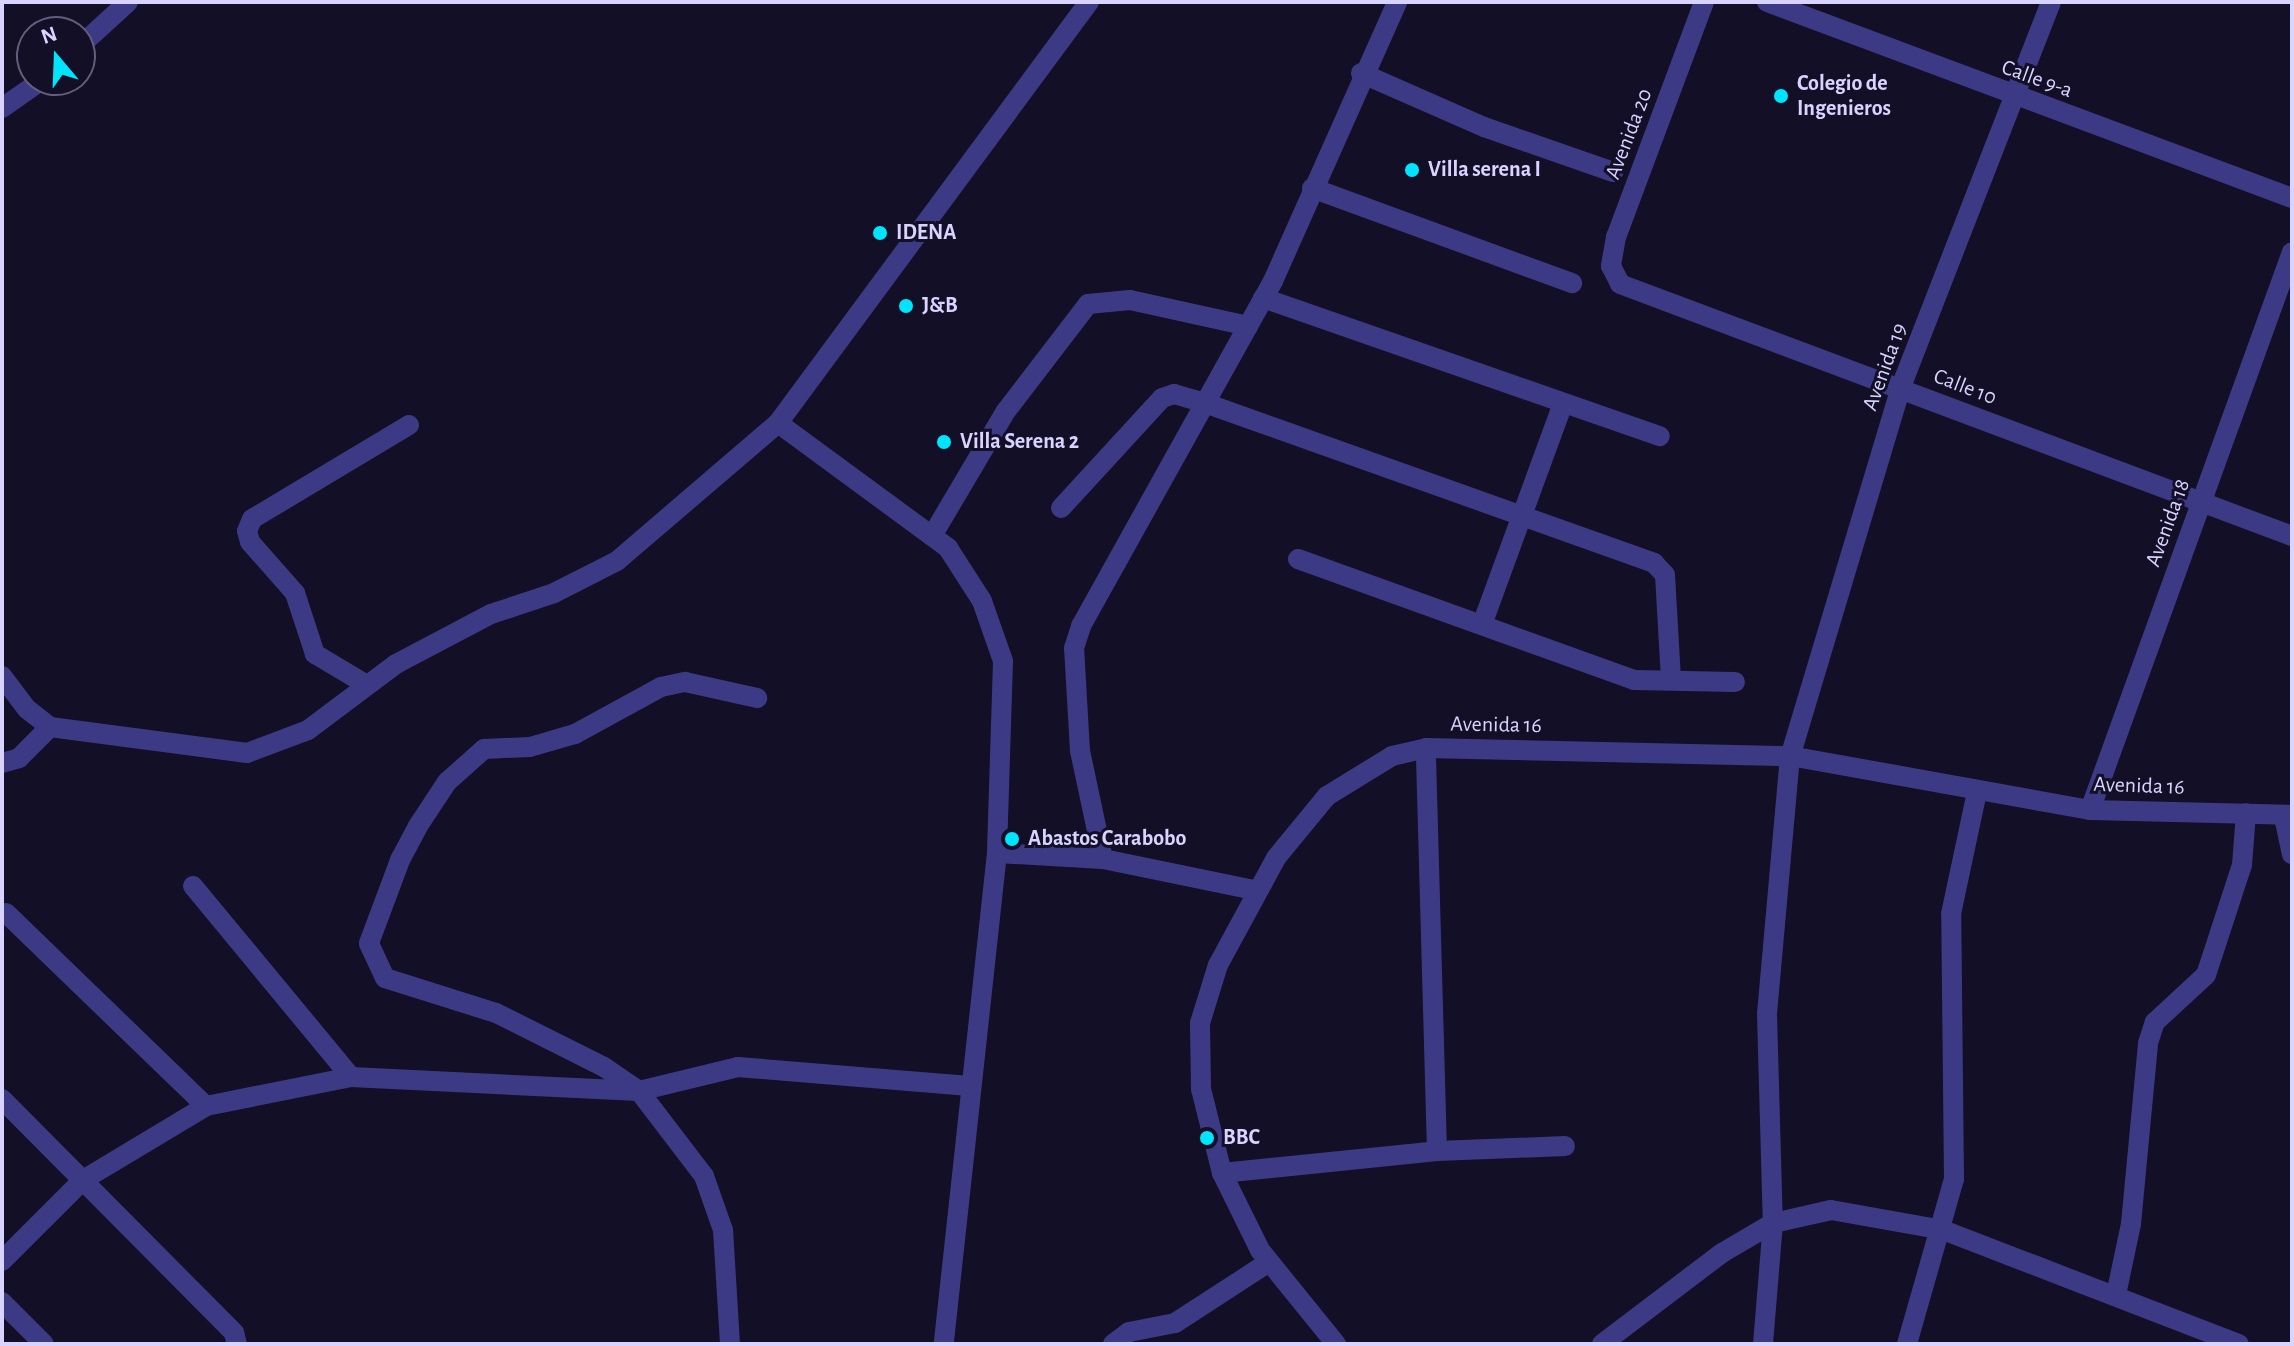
<!DOCTYPE html>
<html>
<head>
<meta charset="utf-8">
<style>
  body { margin:0 }
  #map { position:relative; width:2294px; height:1346px; overflow:hidden; background:#130f26; font-family:"Alegreya Sans",sans-serif }
  div>[style] { position:absolute }
  .minor>* { height:20px; margin:-10px; padding:0 10px; transform-origin:10px; border-radius:10px; background:#3d3a85 }
  .dots>* { width:22px; height:22px; translate:-50% -50%; box-sizing:border-box; border:4px solid #130f26; border-radius:50% }
  span { translate:-50% -50%; white-space:nowrap; text-align:center; line-height:1.15; -webkit-text-stroke:6px #130f26; paint-order:stroke }
  .street-label { font-size:22px; color:#d9d4ff }
  .poi-label { font-size:22px; color:#d9d4ff; font-weight:700 }
  .left { translate:0 -50%; text-align:left }
  .frame { position:absolute; inset:0; border:4px solid #d9d4ff; pointer-events:none }
  .north { position:absolute; left:16px; top:16px; width:80px; height:80px; box-sizing:border-box; background:#130f26; border:2px solid #625e7d; border-radius:50%; rotate:341deg; font-size:22px; font-weight:700; line-height:32px; text-align:center; color:#d9d4ff }
  .north::after { content:''; display:block; margin:auto; width:28px; height:36px; background:#00e5ff; clip-path:polygon(50% 0,100% 100%,50% 72%,0 100%) }
</style>
</head>
<body>
<div id="map">
  <div class="minor">
    <i style="left:1704px;top:2px;width:251px;rotate:110.5deg"></i>
    <i style="left:1616px;top:237px;width:29px;rotate:100deg"></i>
    <i style="left:1611px;top:266px;width:20px;rotate:63deg"></i>
    <i style="left:1620px;top:284px;width:718px;rotate:20.56deg"></i>
    <i style="left:1767px;top:2px;width:560px;rotate:20.47deg"></i>
    <i style="left:2051px;top:2px;width:413px;rotate:111.3deg"></i>
    <i style="left:1901px;top:387px;width:385px;rotate:106.7deg"></i>
    <i style="left:1790px;top:756px;width:259px;rotate:95.1deg"></i>
    <i style="left:1767px;top:1014px;width:209px;rotate:88.4deg"></i>
    <i style="left:1773px;top:1223px;width:59px;rotate:-12.6deg"></i>
    <i style="left:1831px;top:1210px;width:114px;rotate:10.1deg"></i>
    <i style="left:1943px;top:1230px;width:317px;rotate:21.1deg"></i>
    <i style="left:80px;top:46px;width:65px;rotate:-42.5deg"></i>
    <i style="left:1361px;top:73px;width:134px;rotate:23.7deg"></i>
    <i style="left:1484px;top:127px;width:137px;rotate:19.2deg"></i>
    <i style="left:2px;top:108px;width:49px;rotate:-35deg"></i>
    <i style="left:1312px;top:188px;width:277px;rotate:20.1deg"></i>
    <i style="left:1263px;top:298px;width:420px;rotate:19.2deg"></i>
    <i style="left:778px;top:423px;width:211px;rotate:36.3deg"></i>
    <i style="left:948px;top:548px;width:63px;rotate:57.3deg"></i>
    <i style="left:982px;top:601px;width:64px;rotate:70.7deg"></i>
    <i style="left:1003px;top:661px;width:192px;rotate:91.8deg"></i>
    <i style="left:997px;top:853px;width:494px;rotate:96.2deg"></i>
    <i style="left:1061px;top:508px;width:149px;rotate:-47.4deg"></i>
    <i style="left:1162px;top:398px;width:13px;rotate:-18deg"></i>
    <i style="left:1174px;top:394px;width:32px;rotate:16deg"></i>
    <i style="left:1205px;top:403px;width:477px;rotate:19.6deg"></i>
    <i style="left:1654px;top:563px;width:16px;rotate:47deg"></i>
    <i style="left:1665px;top:575px;width:105px;rotate:86.7deg"></i>
    <i style="left:932px;top:536px;width:145px;rotate:-59.4deg"></i>
    <i style="left:1006px;top:411px;width:135px;rotate:-52.5deg"></i>
    <i style="left:1088px;top:304px;width:42px;rotate:-5.4deg"></i>
    <i style="left:1130px;top:300px;width:121px;rotate:12.4deg"></i>
    <i style="left:1298px;top:559px;width:357px;rotate:19.8deg"></i>
    <i style="left:1634px;top:680px;width:101px;rotate:1.1deg"></i>
    <i style="left:1483px;top:622px;width:233px;rotate:-69.9deg"></i>
    <i style="left:2px;top:676px;width:41px;rotate:52.9deg"></i>
    <i style="left:27px;top:709px;width:29px;rotate:38deg"></i>
    <i style="left:50px;top:727px;width:199px;rotate:7.5deg"></i>
    <i style="left:247px;top:753px;width:65px;rotate:-20.7deg"></i>
    <i style="left:308px;top:730px;width:110px;rotate:-36.9deg"></i>
    <i style="left:396px;top:664px;width:107px;rotate:-27.8deg"></i>
    <i style="left:491px;top:614px;width:66px;rotate:-18.4deg"></i>
    <i style="left:554px;top:593px;width:71px;rotate:-26.9deg"></i>
    <i style="left:617px;top:561px;width:212px;rotate:-40.6deg"></i>
    <i style="left:778px;top:423px;width:523px;rotate:-53.55deg"></i>
    <i style="left:367px;top:685px;width:61px;rotate:-149.2deg"></i>
    <i style="left:315px;top:654px;width:64px;rotate:-108.2deg"></i>
    <i style="left:295px;top:593px;width:68px;rotate:-131.4deg"></i>
    <i style="left:250px;top:542px;width:11px;rotate:-105deg"></i>
    <i style="left:247px;top:531px;width:13px;rotate:-67deg"></i>
    <i style="left:252px;top:519px;width:183px;rotate:-30.9deg"></i>
    <i style="left:2px;top:763px;width:18px;rotate:-16deg"></i>
    <i style="left:19px;top:758px;width:44px;rotate:-45deg"></i>
    <i style="left:2090px;top:810px;width:593px;rotate:-70.1deg"></i>
    <i style="left:2284px;top:817px;width:38px;rotate:78deg"></i>
    <i style="left:997px;top:853px;width:106px;rotate:3.2deg"></i>
    <i style="left:193px;top:886px;width:248px;rotate:50.4deg"></i>
    <i style="left:1254px;top:890px;width:154px;rotate:-168.4deg"></i>
    <i style="left:1103px;top:859px;width:110px;rotate:-102deg"></i>
    <i style="left:1080px;top:751px;width:103px;rotate:-93.3deg"></i>
    <i style="left:1074px;top:648px;width:23px;rotate:-72deg"></i>
    <i style="left:1081px;top:626px;width:395px;rotate:-60.9deg"></i>
    <i style="left:1273px;top:281px;width:305px;rotate:-66deg"></i>
    <i style="left:6px;top:913px;width:278px;rotate:44deg"></i>
    <i style="left:2px;top:1099px;width:330px;rotate:45.2deg"></i>
    <i style="left:234px;top:1333px;width:11px;rotate:75deg"></i>
    <i style="left:1437px;top:1151px;width:128px;rotate:-2.2deg"></i>
    <i style="left:1222px;top:1173px;width:216px;rotate:-5.8deg"></i>
    <i style="left:1437px;top:1151px;width:403px;rotate:-91.6deg"></i>
    <i style="left:2px;top:1261px;width:115px;rotate:-45deg"></i>
    <i style="left:83px;top:1180px;width:144px;rotate:-31deg"></i>
    <i style="left:206px;top:1106px;width:148px;rotate:-11.3deg"></i>
    <i style="left:351px;top:1077px;width:288px;rotate:2.8deg"></i>
    <i style="left:639px;top:1091px;width:102px;rotate:-13.6deg"></i>
    <i style="left:738px;top:1067px;width:232px;rotate:4.7deg"></i>
    <i style="left:2116px;top:1295px;width:73px;rotate:-78.1deg"></i>
    <i style="left:2131px;top:1224px;width:182px;rotate:-84.6deg"></i>
    <i style="left:2148px;top:1043px;width:22px;rotate:-72deg"></i>
    <i style="left:2155px;top:1022px;width:69px;rotate:-42.7deg"></i>
    <i style="left:2206px;top:975px;width:116px;rotate:-71.9deg"></i>
    <i style="left:2242px;top:865px;width:52px;rotate:-85.6deg"></i>
    <i style="left:2px;top:1302px;width:59px;rotate:45deg"></i>
    <i style="left:730px;top:1344px;width:114px;rotate:-93.5deg"></i>
    <i style="left:723px;top:1230px;width:57px;rotate:-109.4deg"></i>
    <i style="left:704px;top:1176px;width:107px;rotate:-127.4deg"></i>
    <i style="left:639px;top:1091px;width:42px;rotate:-145.6deg"></i>
    <i style="left:604px;top:1067px;width:121px;rotate:-153.4deg"></i>
    <i style="left:496px;top:1013px;width:116px;rotate:-162.5deg"></i>
    <i style="left:385px;top:978px;width:38px;rotate:-115deg"></i>
    <i style="left:369px;top:943px;width:89px;rotate:-69.5deg"></i>
    <i style="left:400px;top:860px;width:38px;rotate:-62deg"></i>
    <i style="left:418px;top:826px;width:53px;rotate:-56.6deg"></i>
    <i style="left:447px;top:782px;width:50px;rotate:-41.7deg"></i>
    <i style="left:484px;top:749px;width:46px;rotate:-2.5deg"></i>
    <i style="left:530px;top:747px;width:47px;rotate:-16.1deg"></i>
    <i style="left:575px;top:734px;width:98px;rotate:-28.7deg"></i>
    <i style="left:661px;top:687px;width:25px;rotate:-12deg"></i>
    <i style="left:685px;top:682px;width:74px;rotate:12.5deg"></i>
    <i style="left:1113px;top:1344px;width:20px;rotate:-37deg"></i>
    <i style="left:1129px;top:1332px;width:47px;rotate:-11.1deg"></i>
    <i style="left:1175px;top:1323px;width:112px;rotate:-33deg"></i>
    <i style="left:1336px;top:1344px;width:121px;rotate:-129deg"></i>
    <i style="left:1260px;top:1250px;width:86px;rotate:-116.3deg"></i>
    <i style="left:1222px;top:1173px;width:87px;rotate:-104deg"></i>
    <i style="left:1201px;top:1089px;width:66px;rotate:-90.9deg"></i>
    <i style="left:1200px;top:1023px;width:61px;rotate:-72.8deg"></i>
    <i style="left:1218px;top:965px;width:122px;rotate:-61.5deg"></i>
    <i style="left:1276px;top:858px;width:80px;rotate:-50.6deg"></i>
    <i style="left:1327px;top:796px;width:76px;rotate:-31.6deg"></i>
    <i style="left:1392px;top:756px;width:35px;rotate:-13deg"></i>
    <i style="left:1426px;top:748px;width:364px;rotate:1.3deg"></i>
    <i style="left:1790px;top:756px;width:305px;rotate:10.2deg"></i>
    <i style="left:2090px;top:810px;width:202px;rotate:1.4deg"></i>
    <i style="left:1602px;top:1344px;width:151px;rotate:-37.2deg"></i>
    <i style="left:1722px;top:1253px;width:59px;rotate:-30.5deg"></i>
    <i style="left:1763px;top:1344px;width:121px;rotate:-85.3deg"></i>
    <i style="left:1907px;top:1344px;width:172px;rotate:-74.1deg"></i>
    <i style="left:1954px;top:1179px;width:265px;rotate:-90.6deg"></i>
    <i style="left:1951px;top:914px;width:125px;rotate:-78deg"></i>
  </div>
  <div class="dots">
    <i style="left:1781px;top:96px;background:#00e5ff"></i>
    <i style="left:1412px;top:170px;background:#00e5ff"></i>
    <i style="left:880px;top:233px;background:#00e5ff"></i>
    <i style="left:906px;top:306px;background:#00e5ff"></i>
    <i style="left:944px;top:442px;background:#00e5ff"></i>
    <i style="left:1012px;top:839px;background:#00e5ff"></i>
    <i style="left:1207px;top:1138px;background:#00e5ff"></i>
  </div>
  <div class="street-label">
    <span style="left:2037px;top:79px;rotate:20deg">Calle 9-a</span>
    <span style="left:1629px;top:134px;rotate:-69deg">Avenida 20</span>
    <span style="left:1885px;top:367px;rotate:-70deg">Avenida 19</span>
    <span style="left:1965px;top:387px;rotate:21deg">Calle 10</span>
    <span style="left:2168px;top:523px;rotate:-70deg">Avenida 18</span>
    <span style="left:1496px;top:725px;rotate:1deg">Avenida 16</span>
    <span style="left:2139px;top:786px;rotate:2deg">Avenida 16</span>
  </div>
  <div class="poi-label">
    <span class="left" style="left:1797px;top:96px">Colegio de<br>Ingenieros</span>
    <span class="left" style="left:1428px;top:170px">Villa serena I</span>
    <span class="left" style="left:896px;top:233px">IDENA</span>
    <span class="left" style="left:922px;top:306px">J&amp;B</span>
    <span class="left" style="left:960px;top:442px">Villa Serena 2</span>
    <span class="left" style="left:1028px;top:839px">Abastos Carabobo</span>
    <span class="left" style="left:1223px;top:1138px">BBC</span>
  </div>
  <div class="frame"></div>
  <div class="north">N</div>
</div>
</body>
</html>
